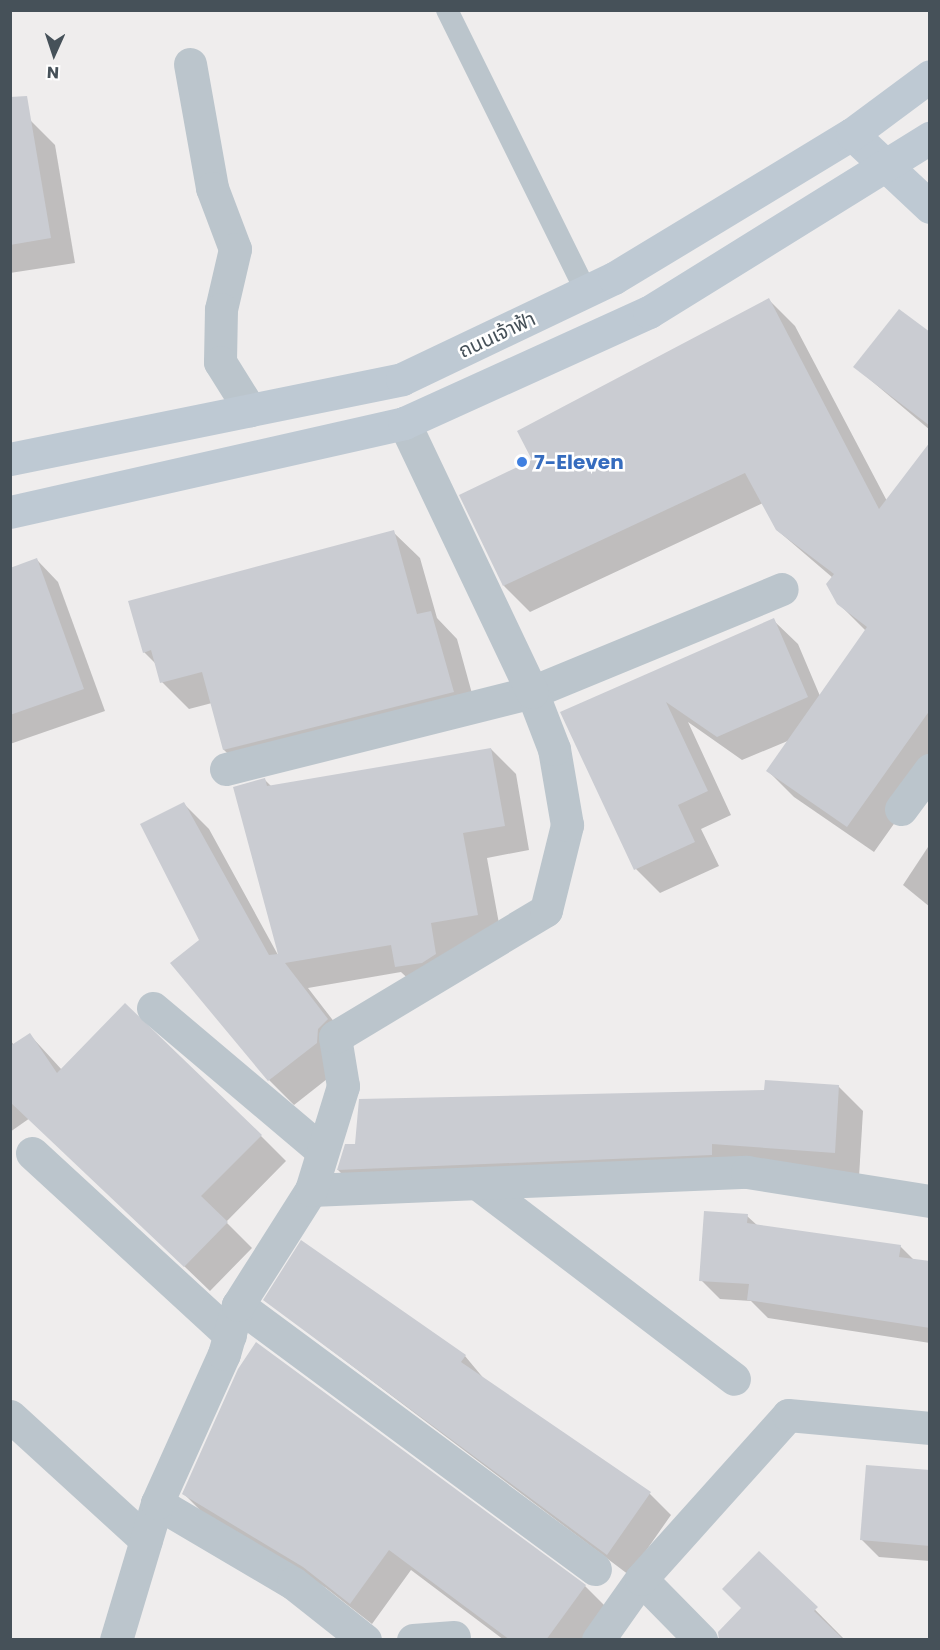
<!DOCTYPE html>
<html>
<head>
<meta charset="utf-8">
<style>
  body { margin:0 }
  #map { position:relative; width:940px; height:1650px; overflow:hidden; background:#efeded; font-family:Poppins,"Noto Sans Thai",sans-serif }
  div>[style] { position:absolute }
  .shadow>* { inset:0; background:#0003 }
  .building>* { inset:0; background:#caccd2 }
  .lane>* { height:22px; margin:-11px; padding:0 11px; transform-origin:11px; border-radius:11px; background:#bbc5cc }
  .street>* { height:33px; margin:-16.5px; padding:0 16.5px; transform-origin:16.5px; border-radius:16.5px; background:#bbc5cc }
  .secondary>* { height:33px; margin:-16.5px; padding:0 16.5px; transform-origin:16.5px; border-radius:16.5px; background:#bec9d3 }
  .dots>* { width:16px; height:16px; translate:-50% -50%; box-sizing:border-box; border:3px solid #fff; border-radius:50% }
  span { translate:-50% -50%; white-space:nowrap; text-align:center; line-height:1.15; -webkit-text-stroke:5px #fff; paint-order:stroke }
  .street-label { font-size:20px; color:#465159 }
  .shop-label { font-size:20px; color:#366cbe; font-weight:700 }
  .left { translate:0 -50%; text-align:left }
  .frame { position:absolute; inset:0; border:12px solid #465159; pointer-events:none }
  .north { position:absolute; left:24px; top:24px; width:60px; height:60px; -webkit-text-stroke:4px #fff; paint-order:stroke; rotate:183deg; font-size:16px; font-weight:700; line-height:24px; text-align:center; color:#465159 }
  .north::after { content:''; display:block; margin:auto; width:21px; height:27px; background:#465159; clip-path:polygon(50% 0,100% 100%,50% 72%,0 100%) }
</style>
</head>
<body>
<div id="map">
  <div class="shadow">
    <i style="clip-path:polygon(10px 120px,31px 121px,55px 145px,75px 263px,10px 273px)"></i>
    <i style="clip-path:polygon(769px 300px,795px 326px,887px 501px,930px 444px,930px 773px,874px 852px,794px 797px,768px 771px,790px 740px,742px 760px,688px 722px,731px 815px,701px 829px,719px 866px,660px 893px,636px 869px,562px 712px,773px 620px,798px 644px,820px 696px,866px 631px,838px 603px,833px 578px,777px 530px,763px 503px,530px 612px,504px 586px,534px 461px)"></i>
    <i style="clip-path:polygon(930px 334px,930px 430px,855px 367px)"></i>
    <i style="clip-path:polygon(393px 532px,420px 558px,437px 618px,457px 639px,479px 719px,251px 776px,224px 750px,212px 703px,189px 709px,162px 682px,157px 665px,144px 652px)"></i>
    <i style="clip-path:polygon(37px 560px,58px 582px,105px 711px,10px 744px,10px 569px)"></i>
    <i style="clip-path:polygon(491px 749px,516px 774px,529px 850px,487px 858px,502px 940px,421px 991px,401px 972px,308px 988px,352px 1045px,341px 1068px,294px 1105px,269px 1080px,201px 941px,184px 804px,209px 829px,278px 955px,265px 780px,272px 787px)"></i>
    <i style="clip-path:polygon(930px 844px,930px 907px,903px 885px)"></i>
    <i style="clip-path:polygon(30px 1035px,62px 1070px,261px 1136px,286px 1161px,226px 1222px,252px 1248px,210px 1291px,30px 1118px,10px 1132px,10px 1040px,14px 1045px)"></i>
    <i style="clip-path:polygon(838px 1086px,863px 1111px,859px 1177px,363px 1195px,338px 1170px,357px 1145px)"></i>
    <i style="clip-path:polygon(747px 1216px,758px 1226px,900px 1246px,914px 1260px,930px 1263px,930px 1343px,768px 1318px,751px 1301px,720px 1299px,701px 1280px)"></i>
    <i style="clip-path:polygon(265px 1300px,465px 1356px,485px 1380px,650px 1494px,671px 1515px,629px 1575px)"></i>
    <i style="clip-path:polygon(257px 1344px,585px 1586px,607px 1608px,583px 1640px,504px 1640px,411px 1570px,372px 1624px,326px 1588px,205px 1515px,183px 1493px)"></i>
    <i style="clip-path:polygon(930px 1471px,930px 1561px,879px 1557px,861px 1539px)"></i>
    <i style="clip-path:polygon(759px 1553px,845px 1640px,737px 1640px)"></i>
  </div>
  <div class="building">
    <i style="clip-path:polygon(27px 96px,51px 238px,10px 245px,10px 97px)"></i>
    <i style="clip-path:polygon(769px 298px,879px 509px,930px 442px,930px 710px,847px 827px,766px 771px,867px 627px,837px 604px,826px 584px,834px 574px,776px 530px,745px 473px,503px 586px,459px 495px,532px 460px,517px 431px)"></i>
    <i style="clip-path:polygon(899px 309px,930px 332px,930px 426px,853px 367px)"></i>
    <i style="clip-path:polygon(394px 530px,417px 614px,431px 611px,454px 692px,223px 750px,202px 672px,160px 683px,151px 650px,143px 653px,128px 601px)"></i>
    <i style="clip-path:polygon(37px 558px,84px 689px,10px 715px,10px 568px)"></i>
    <i style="clip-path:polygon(774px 618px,808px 697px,717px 737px,666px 702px,708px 791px,678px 805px,695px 842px,634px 870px,560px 712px)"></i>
    <i style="clip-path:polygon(491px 748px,505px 826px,463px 833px,478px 915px,431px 923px,436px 954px,422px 963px,395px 967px,391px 945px,285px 963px,328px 1019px,318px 1029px,317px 1043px,268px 1081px,170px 963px,199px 940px,140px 824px,184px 802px,269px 955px,278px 954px,233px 787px,265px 778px,267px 786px)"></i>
    <i style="clip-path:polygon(125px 1003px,262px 1135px,201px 1196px,228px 1222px,184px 1267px,10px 1102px,10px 1046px,30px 1033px,57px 1073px)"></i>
    <i style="clip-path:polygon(765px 1080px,839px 1085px,835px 1153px,712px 1144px,712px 1155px,337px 1170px,345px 1144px,355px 1144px,359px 1099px,764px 1090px)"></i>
    <i style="clip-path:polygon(704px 1211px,748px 1214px,747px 1223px,901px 1245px,899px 1257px,930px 1261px,930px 1328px,747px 1300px,749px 1284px,699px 1281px)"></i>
    <i style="clip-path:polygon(301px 1240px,466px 1355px,461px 1362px,651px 1492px,607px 1555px,263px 1300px)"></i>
    <i style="clip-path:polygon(256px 1342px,586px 1585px,546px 1640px,510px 1640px,389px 1550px,350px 1604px,303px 1567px,182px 1494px,238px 1369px)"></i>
    <i style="clip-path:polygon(866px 1465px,930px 1470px,930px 1546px,860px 1540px)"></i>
    <i style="clip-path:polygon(759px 1551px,818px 1607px,814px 1611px,844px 1640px,719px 1640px,718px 1632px,741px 1608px,722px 1589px)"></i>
  </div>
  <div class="lane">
    <i style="left:447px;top:10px;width:316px;rotate:63.7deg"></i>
  </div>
  <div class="street">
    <i style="left:190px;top:64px;width:126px;rotate:79.9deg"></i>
    <i style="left:212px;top:188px;width:65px;rotate:69.3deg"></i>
    <i style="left:235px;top:249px;width:62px;rotate:103.1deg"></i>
    <i style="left:221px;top:309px;width:53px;rotate:91.1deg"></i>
    <i style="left:220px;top:362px;width:57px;rotate:58deg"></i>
    <i style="left:226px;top:769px;width:316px;rotate:-14.1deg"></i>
    <i style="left:532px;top:692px;width:270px;rotate:-22.4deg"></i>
    <i style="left:901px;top:809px;width:49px;rotate:-53.4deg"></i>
    <i style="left:153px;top:1008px;width:221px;rotate:40.2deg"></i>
    <i style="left:32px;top:1153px;width:269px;rotate:42.6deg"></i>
    <i style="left:477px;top:1183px;width:323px;rotate:37.3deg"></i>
    <i style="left:311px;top:1190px;width:436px;rotate:-2.4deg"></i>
    <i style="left:747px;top:1172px;width:185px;rotate:9deg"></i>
    <i style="left:238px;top:1305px;width:444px;rotate:36.5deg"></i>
    <i style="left:10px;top:1416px;width:184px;rotate:42.4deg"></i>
    <i style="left:157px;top:1503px;width:158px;rotate:30.5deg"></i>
    <i style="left:293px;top:1583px;width:92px;rotate:38.4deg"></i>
    <i style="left:641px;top:1579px;width:86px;rotate:45.5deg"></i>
    <i style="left:116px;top:1640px;width:143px;rotate:-73.3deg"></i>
    <i style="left:157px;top:1503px;width:163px;rotate:-65.8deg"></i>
    <i style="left:224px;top:1354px;width:51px;rotate:-74.1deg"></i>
    <i style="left:238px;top:1305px;width:136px;rotate:-57.6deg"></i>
    <i style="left:311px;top:1190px;width:109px;rotate:-72.9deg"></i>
    <i style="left:343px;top:1086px;width:50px;rotate:-99.3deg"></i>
    <i style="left:335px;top:1037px;width:246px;rotate:-31deg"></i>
    <i style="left:546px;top:910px;width:88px;rotate:-76.1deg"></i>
    <i style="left:567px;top:825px;width:77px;rotate:-99.7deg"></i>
    <i style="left:554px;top:749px;width:61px;rotate:-111.1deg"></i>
    <i style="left:532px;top:692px;width:298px;rotate:-115.4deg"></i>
    <i style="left:413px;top:1640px;width:41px;rotate:-4.2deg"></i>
    <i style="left:598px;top:1640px;width:75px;rotate:-54.8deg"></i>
    <i style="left:641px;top:1579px;width:220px;rotate:-48.1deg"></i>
    <i style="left:788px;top:1415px;width:143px;rotate:5.2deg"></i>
  </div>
  <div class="secondary">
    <i style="left:852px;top:134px;width:107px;rotate:43.1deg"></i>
    <i style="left:10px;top:459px;width:400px;rotate:-11.5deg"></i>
    <i style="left:402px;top:379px;width:235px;rotate:-25.5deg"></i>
    <i style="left:614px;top:278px;width:278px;rotate:-31.2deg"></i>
    <i style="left:852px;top:134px;width:97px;rotate:-36.6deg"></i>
    <i style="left:10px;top:512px;width:404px;rotate:-12.7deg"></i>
    <i style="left:404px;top:423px;width:269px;rotate:-24.4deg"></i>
    <i style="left:649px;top:312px;width:331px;rotate:-31.8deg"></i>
  </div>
  <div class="dots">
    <i style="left:522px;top:462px;background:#3f7fe0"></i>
  </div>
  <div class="street-label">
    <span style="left:497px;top:335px;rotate:-25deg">ถนนเจ้าฟ้า</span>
  </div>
  <div class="shop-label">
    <span class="left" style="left:534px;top:462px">7-Eleven</span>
  </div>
  <div class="frame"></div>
  <div class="north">N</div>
</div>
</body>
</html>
